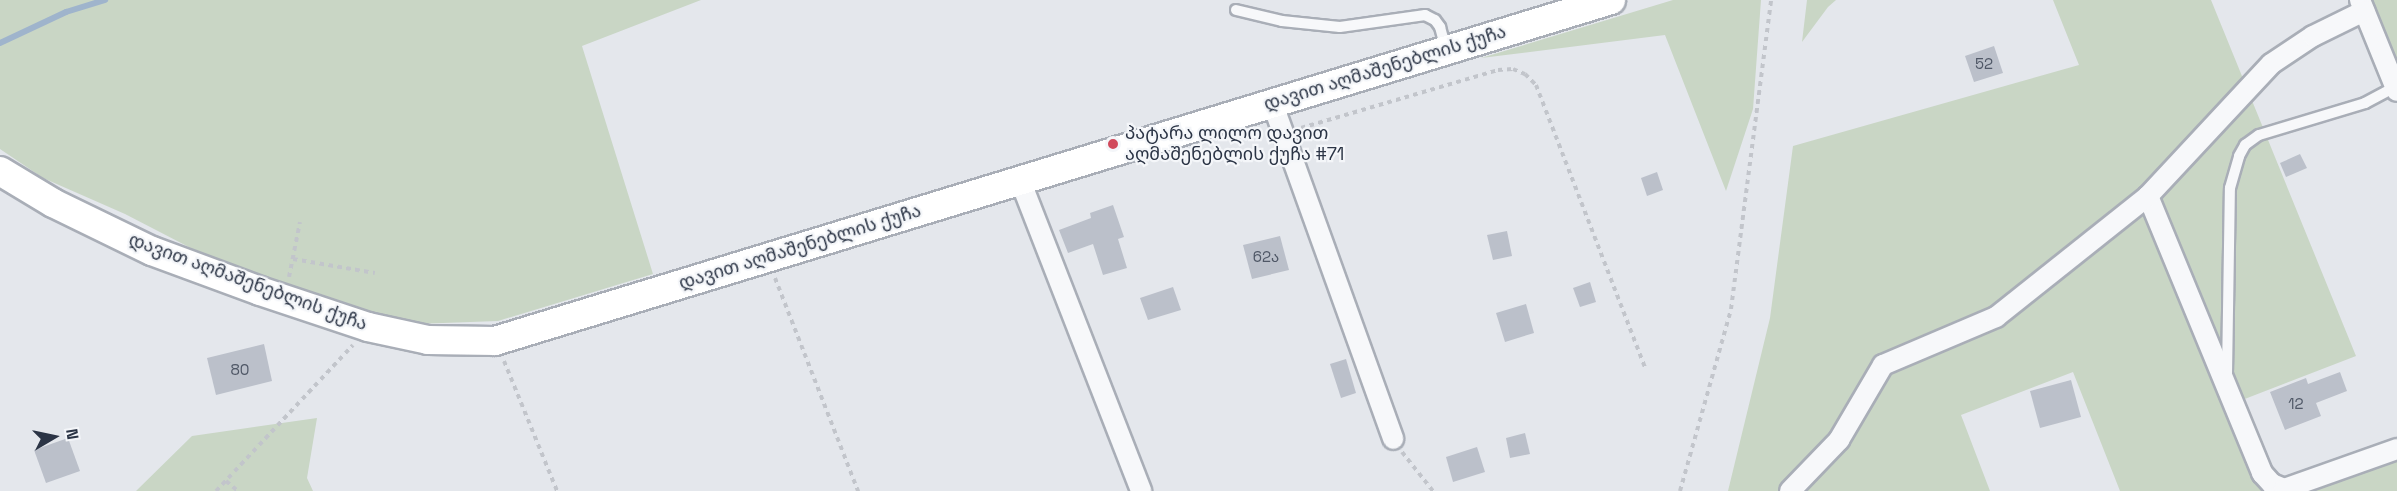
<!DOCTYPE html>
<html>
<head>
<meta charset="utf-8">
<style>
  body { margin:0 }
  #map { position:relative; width:2397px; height:491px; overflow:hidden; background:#e4e7ec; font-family:"Space Grotesk","Noto Sans Georgian",sans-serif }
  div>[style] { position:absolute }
  .green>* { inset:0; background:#c9d6c5 }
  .stream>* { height:6px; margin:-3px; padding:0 3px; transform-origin:3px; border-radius:3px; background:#9fb4cc }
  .building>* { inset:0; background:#bbc0ca }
  .path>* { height:4px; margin-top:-2px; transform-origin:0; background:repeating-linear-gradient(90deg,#c2c5cb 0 4.5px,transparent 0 9px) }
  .roads { filter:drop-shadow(2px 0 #a9aeb7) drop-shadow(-2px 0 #a9aeb7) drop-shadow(0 2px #a9aeb7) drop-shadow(0 -2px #a9aeb7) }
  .lane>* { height:10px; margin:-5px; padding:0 5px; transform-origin:5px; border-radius:5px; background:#f7f8fa }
  .street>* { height:20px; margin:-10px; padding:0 10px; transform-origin:10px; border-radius:10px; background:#f7f8fa }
  .secondary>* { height:28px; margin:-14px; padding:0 14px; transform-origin:14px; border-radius:14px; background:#fff }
  .dots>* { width:16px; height:16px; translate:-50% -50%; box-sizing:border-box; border:3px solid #f4f6f9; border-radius:50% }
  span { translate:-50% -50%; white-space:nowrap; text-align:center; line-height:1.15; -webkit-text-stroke:4.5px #f4f6f9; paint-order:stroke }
  .number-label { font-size:15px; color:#4f5766 }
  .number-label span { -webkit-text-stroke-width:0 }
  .street-label { font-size:18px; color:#2b3445 }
  .poi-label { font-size:18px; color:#2b3445 }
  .left { translate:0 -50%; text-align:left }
  .north { position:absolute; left:24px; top:407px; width:60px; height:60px; -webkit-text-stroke:4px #f4f6f9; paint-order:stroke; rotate:81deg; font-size:16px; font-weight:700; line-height:24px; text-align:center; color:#2b3445 }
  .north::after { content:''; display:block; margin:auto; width:21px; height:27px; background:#2b3445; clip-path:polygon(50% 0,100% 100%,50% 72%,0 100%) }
</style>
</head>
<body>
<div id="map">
  <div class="green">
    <i style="clip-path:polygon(0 0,701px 0,582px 46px,653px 274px,498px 321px,415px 324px,337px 303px,212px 259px,125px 214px,43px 178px,0 149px)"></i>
    <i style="clip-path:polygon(1673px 0,1761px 0,1753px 109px,1726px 191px,1665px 35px,1481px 58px)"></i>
    <i style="clip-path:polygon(1807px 0,1836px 0,1828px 7px,1802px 42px)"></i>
    <i style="clip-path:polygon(2053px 0,2211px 0,2356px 356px,2224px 407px,2260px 483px,2272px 491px,2120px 491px,2073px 372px,1961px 415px,1990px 491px,1728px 491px,1770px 318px,1793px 146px,2079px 65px)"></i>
    <i style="clip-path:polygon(2372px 0,2397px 0,2397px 62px)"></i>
    <i style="clip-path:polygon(317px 418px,307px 478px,313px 491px,136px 491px,192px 436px)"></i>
    <i style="clip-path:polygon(2397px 458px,2397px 491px,2299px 491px)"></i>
  </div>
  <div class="stream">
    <i style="left:0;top:43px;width:73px;rotate:-25.2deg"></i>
    <i style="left:66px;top:12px;width:41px;rotate:-17.1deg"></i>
  </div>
  <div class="building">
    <i style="clip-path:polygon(1994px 46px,2003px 73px,1974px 82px,1965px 56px)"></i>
    <i style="clip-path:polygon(2300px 154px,2307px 168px,2286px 177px,2280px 163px)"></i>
    <i style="clip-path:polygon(1657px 172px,1663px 190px,1647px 196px,1641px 178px)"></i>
    <i style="clip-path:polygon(1113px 205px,1124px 237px,1118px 239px,1127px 268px,1103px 275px,1093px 244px,1068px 253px,1059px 230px,1091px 218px,1090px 213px)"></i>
    <i style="clip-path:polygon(1507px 231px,1512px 256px,1493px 260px,1487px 235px)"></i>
    <i style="clip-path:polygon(1280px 236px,1289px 270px,1252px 279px,1243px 245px)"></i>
    <i style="clip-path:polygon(1590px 282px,1596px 302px,1580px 307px,1573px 288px)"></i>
    <i style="clip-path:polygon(1173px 287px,1181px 310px,1148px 320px,1140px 298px)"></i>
    <i style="clip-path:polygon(1526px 304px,1534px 333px,1505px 342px,1496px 313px)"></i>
    <i style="clip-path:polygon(264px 344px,272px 381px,216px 395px,207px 358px)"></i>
    <i style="clip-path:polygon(1346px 359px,1356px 393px,1341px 398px,1330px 364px)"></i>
    <i style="clip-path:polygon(2340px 372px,2347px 391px,2316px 403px,2321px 416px,2285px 430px,2270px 392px,2306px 378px,2308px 384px)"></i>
    <i style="clip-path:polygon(2071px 380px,2081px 417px,2040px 428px,2030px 391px)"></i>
    <i style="clip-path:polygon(1525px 433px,1530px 454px,1510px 458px,1506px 438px)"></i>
    <i style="clip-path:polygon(68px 438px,80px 471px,46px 483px,34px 450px)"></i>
    <i style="clip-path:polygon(1477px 447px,1485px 472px,1453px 482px,1446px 457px)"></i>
  </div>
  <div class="path">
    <i style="left:1301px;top:128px;width:205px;rotate:-16.4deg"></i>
    <i style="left:1498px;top:70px;width:15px;rotate:-4deg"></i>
    <i style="left:1513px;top:69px;width:13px;rotate:23deg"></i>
    <i style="left:1525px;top:74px;width:16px;rotate:45deg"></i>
    <i style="left:1536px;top:85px;width:305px;rotate:68.9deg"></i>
    <i style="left:293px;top:259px;width:83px;rotate:9.7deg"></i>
    <i style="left:289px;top:277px;width:56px;rotate:-78.7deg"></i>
    <i style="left:775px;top:278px;width:229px;rotate:68.7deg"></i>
    <i style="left:504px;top:361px;width:140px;rotate:67.8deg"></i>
    <i style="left:1402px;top:452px;width:50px;rotate:51.5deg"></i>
    <i style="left:226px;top:481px;width:16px;rotate:40deg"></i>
    <i style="left:216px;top:491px;width:200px;rotate:-46.8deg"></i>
    <i style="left:1680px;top:491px;width:189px;rotate:-74.3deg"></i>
    <i style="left:1731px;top:309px;width:312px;rotate:-82.6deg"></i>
  </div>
  <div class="roads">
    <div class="lane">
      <i style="left:1236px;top:10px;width:47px;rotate:13.4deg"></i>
      <i style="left:1282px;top:21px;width:58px;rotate:5.9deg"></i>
      <i style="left:1340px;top:27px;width:86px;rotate:-8deg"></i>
      <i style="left:1425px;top:15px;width:11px;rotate:27deg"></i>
      <i style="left:1435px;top:20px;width:9px;rotate:54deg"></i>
      <i style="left:1440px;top:27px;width:23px;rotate:75deg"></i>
      <i style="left:2227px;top:374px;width:186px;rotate:-89.1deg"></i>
      <i style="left:2230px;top:188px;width:33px;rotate:-74deg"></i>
      <i style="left:2239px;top:156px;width:13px;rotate:-61deg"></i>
      <i style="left:2245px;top:145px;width:17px;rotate:-36deg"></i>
      <i style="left:2259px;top:135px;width:111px;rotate:-16.8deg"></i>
      <i style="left:2365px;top:103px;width:34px;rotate:-28deg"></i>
    </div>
    <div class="street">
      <i style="left:2360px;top:0;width:98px;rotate:67.9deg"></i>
      <i style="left:1272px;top:102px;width:358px;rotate:70.2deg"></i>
      <i style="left:1020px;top:180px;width:334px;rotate:68.7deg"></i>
      <i style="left:2148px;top:196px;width:300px;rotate:67.6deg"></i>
      <i style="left:2262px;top:473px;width:15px;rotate:48deg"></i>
      <i style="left:2272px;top:484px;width:13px;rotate:23deg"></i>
      <i style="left:2284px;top:489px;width:120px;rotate:-19.5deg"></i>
      <i style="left:1790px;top:491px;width:71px;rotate:-46.1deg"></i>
      <i style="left:1839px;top:440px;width:87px;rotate:-59.6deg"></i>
      <i style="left:1883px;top:365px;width:123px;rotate:-23deg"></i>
      <i style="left:1996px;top:317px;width:194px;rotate:-38.5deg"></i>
      <i style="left:2148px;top:196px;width:180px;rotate:-47deg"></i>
      <i style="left:2271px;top:64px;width:50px;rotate:-33.7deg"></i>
      <i style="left:2313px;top:36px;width:57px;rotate:-26.1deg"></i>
    </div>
    <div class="secondary">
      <i style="left:0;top:171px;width:62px;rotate:31.1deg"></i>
      <i style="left:53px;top:203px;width:110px;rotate:25.9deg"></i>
      <i style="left:152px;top:251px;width:115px;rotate:20.3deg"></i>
      <i style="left:260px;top:291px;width:114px;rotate:18.4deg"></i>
      <i style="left:368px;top:327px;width:61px;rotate:12.2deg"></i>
      <i style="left:428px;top:340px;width:67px;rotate:0.9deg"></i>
      <i style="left:495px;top:341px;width:1167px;rotate:-16.99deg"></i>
    </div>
  </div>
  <div class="dots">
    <i style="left:1113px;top:144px;background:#d1495b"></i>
  </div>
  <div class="number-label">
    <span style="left:1984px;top:64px">52</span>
    <span style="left:1266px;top:257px">62ა</span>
    <span style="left:240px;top:370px">80</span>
    <span style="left:2296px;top:404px">12</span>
  </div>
  <div class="street-label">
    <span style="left:1385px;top:68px;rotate:-17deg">დავით აღმაშენებლის ქუჩა</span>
    <span style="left:800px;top:247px;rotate:-17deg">დავით აღმაშენებლის ქუჩა</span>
    <span style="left:248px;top:282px;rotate:20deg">დავით აღმაშენებლის ქუჩა</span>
  </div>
  <div class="poi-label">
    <span class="left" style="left:1125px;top:144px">პატარა ლილო დავით<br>აღმაშენებლის ქუჩა #71</span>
  </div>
  <div class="north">N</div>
</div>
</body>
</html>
